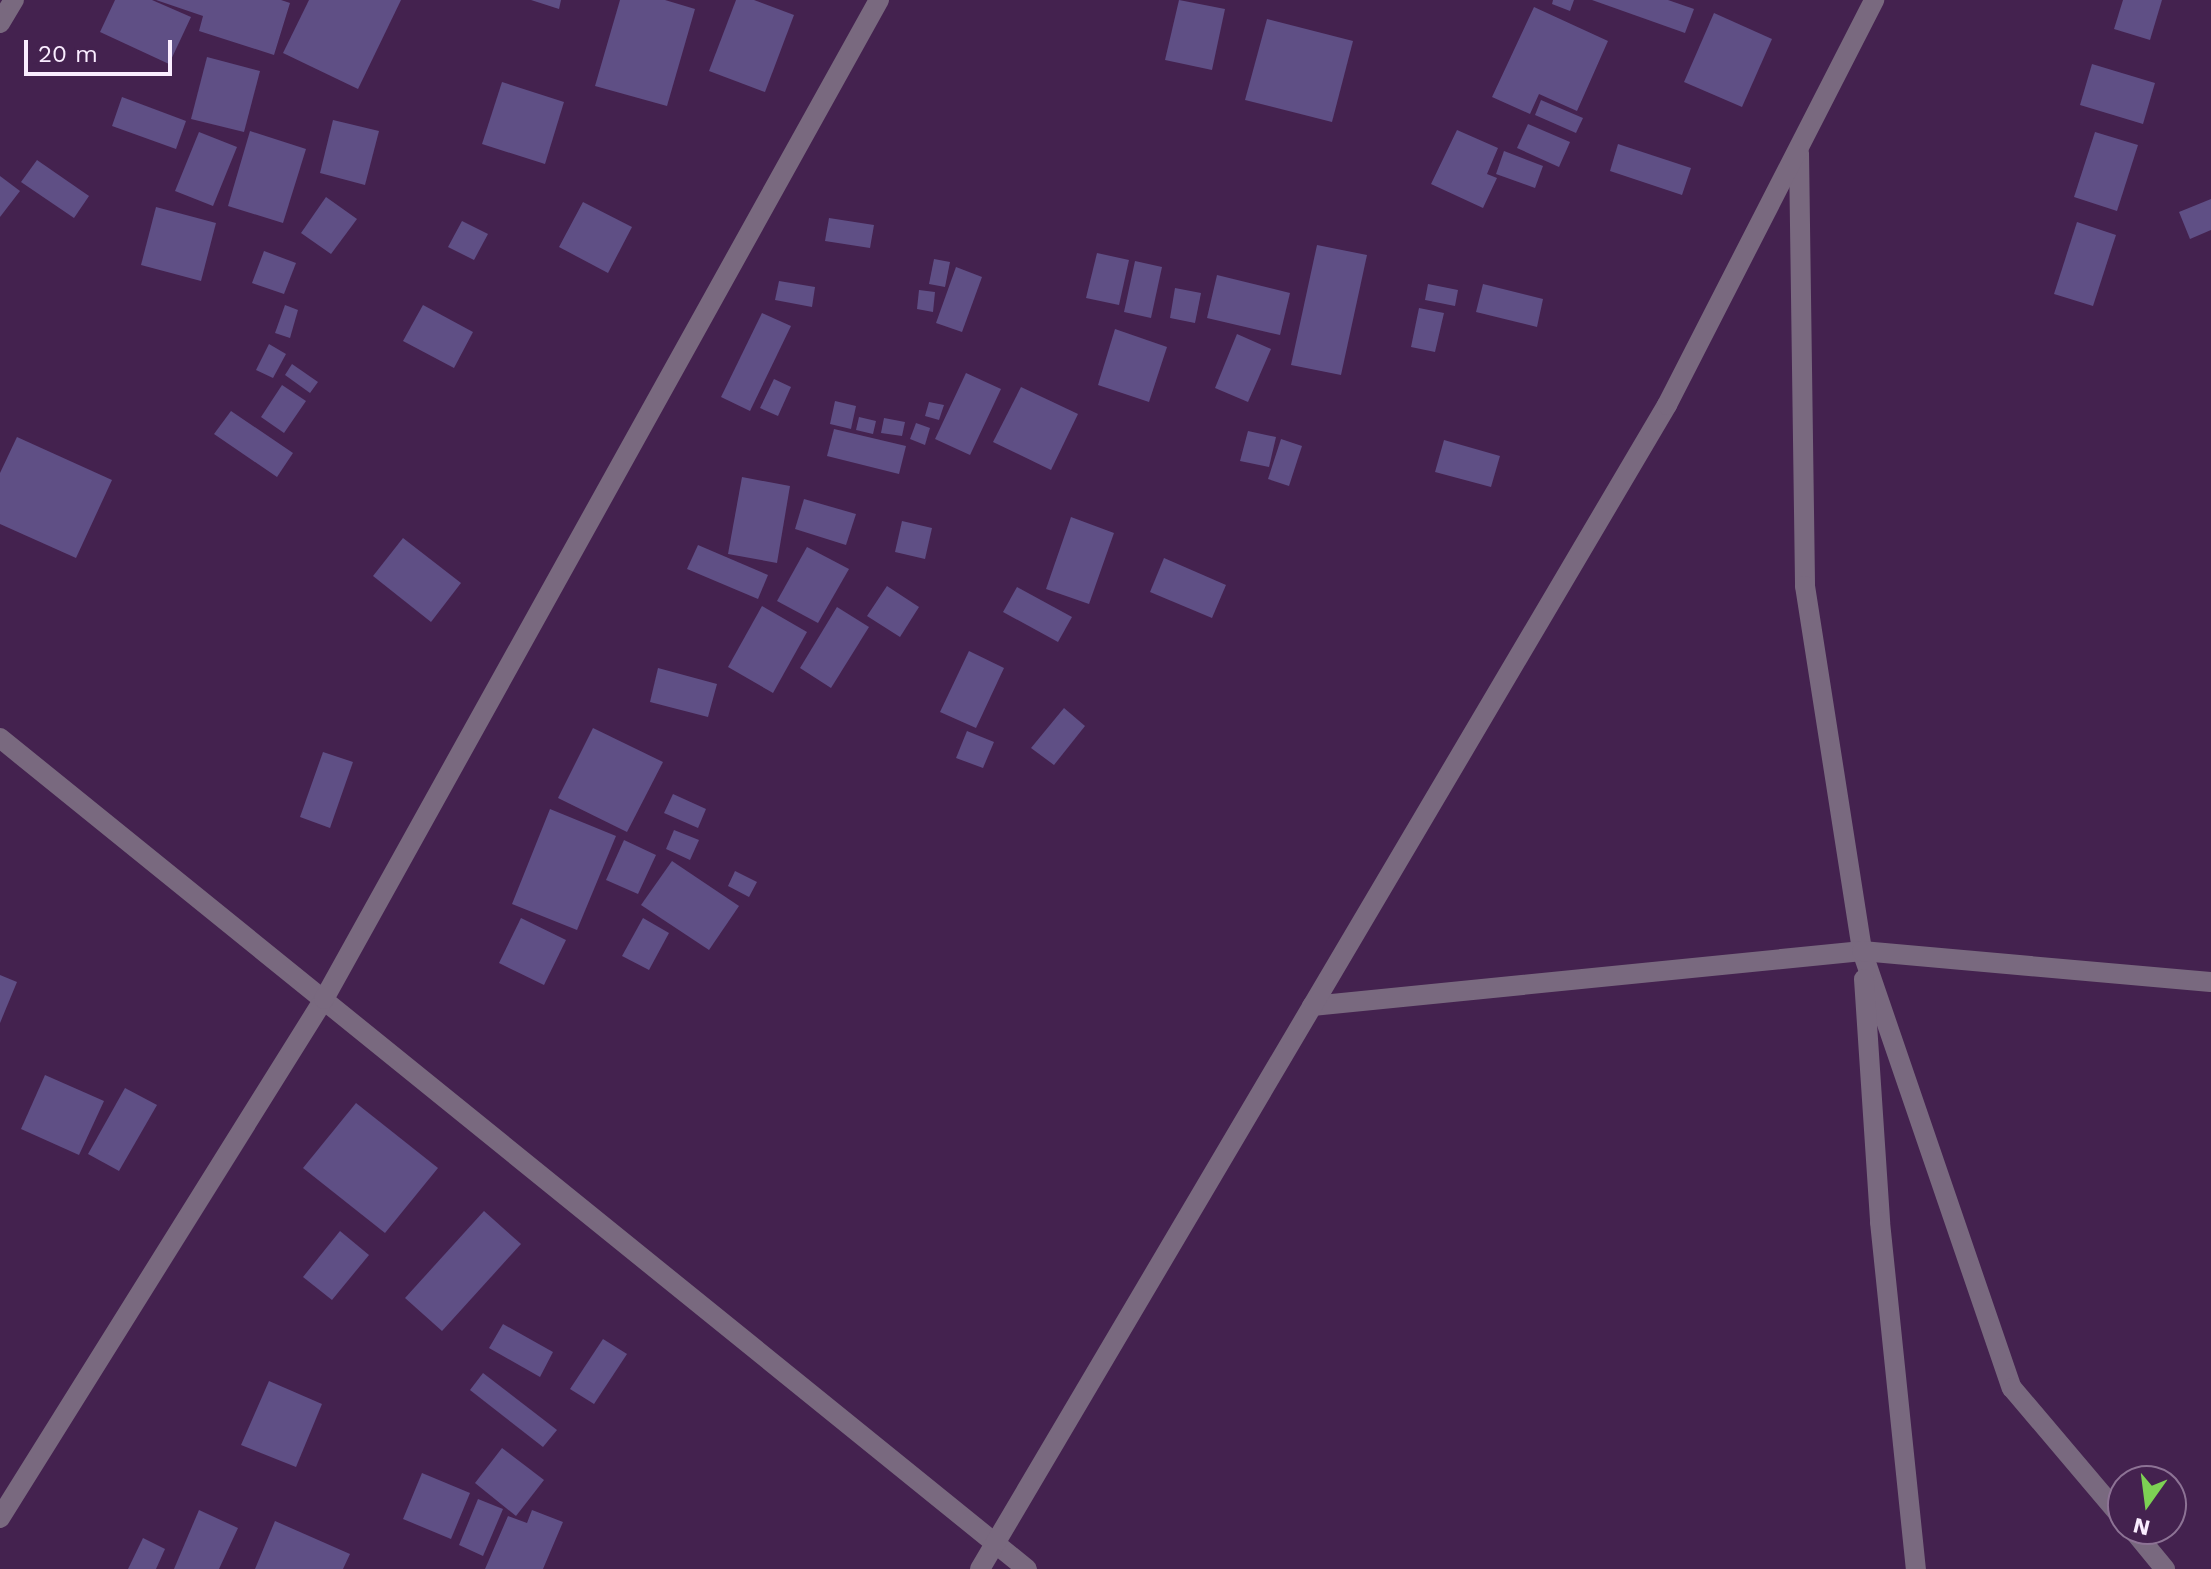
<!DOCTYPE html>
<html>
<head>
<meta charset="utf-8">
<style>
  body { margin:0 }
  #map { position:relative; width:2211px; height:1569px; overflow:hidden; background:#44224f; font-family:"Work Sans",sans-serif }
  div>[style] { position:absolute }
  .building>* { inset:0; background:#5f4f85 }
  .minor>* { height:20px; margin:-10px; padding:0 10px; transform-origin:10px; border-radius:10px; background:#79697f }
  span { translate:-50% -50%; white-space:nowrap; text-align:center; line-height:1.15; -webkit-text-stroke:7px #44224f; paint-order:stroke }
  .north { position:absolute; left:2107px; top:1465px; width:80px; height:80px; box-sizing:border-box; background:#44224f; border:2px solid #8d7395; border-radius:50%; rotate:194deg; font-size:22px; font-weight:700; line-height:32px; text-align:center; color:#faedff }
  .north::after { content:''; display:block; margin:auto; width:28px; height:36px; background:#7dd154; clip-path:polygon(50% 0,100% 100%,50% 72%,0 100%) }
  .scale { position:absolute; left:24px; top:40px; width:148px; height:36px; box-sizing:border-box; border:4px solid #faedff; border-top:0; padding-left:10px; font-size:24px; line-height:28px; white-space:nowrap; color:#faedff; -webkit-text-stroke:6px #44224f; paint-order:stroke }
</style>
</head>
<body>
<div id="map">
  <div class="building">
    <i style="clip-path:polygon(115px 0,152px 0,191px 17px,169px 64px,100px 32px)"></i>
    <i style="clip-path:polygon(156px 0,281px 0,290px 3px,274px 55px,199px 31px,203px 16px)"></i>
    <i style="clip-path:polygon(309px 0,401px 0,358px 89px,283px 53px)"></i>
    <i style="clip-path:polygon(531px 0,561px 0,559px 9px)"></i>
    <i style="clip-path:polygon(620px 0,665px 0,695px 9px,667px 106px,595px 86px)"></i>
    <i style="clip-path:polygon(736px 0,754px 0,794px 15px,765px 92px,709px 71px)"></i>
    <i style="clip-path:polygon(1179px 0,1225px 9px,1212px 70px,1165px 60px)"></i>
    <i style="clip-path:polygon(1553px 0,1574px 0,1570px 11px,1552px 4px)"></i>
    <i style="clip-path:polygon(1592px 0,1668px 0,1694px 9px,1685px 33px)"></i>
    <i style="clip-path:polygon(2123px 0,2162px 0,2150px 40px,2114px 29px)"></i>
    <i style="clip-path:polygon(1534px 7px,1608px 41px,1577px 111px,1539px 94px,1530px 114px,1492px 97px)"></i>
    <i style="clip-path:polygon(1714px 13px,1772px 39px,1742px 107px,1684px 82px)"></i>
    <i style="clip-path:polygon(1267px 19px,1353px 41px,1332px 122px,1245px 100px)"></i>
    <i style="clip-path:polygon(207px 57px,260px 71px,244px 132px,191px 119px)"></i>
    <i style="clip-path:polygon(2092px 64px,2155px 83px,2143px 124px,2080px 105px)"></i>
    <i style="clip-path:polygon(502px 82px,564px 102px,545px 164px,482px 144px)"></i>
    <i style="clip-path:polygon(122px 97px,186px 121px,176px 149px,112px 126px)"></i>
    <i style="clip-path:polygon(1541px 100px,1583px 118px,1576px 133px,1535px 115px)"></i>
    <i style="clip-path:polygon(333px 120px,379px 131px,365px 185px,320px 173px)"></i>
    <i style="clip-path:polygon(1528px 124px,1570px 142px,1559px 167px,1517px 148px)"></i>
    <i style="clip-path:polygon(1457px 130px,1498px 148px,1487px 174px,1497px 178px,1483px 208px,1431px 184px)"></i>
    <i style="clip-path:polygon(250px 131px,306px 149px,283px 223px,228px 206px)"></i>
    <i style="clip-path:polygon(199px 132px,237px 147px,213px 206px,175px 191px)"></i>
    <i style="clip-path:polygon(2095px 132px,2138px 145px,2117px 211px,2074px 197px)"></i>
    <i style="clip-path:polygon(1618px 144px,1691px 168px,1682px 195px,1610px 171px)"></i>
    <i style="clip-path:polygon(1504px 151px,1543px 166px,1535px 188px,1496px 174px)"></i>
    <i style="clip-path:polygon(37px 160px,89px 196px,74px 218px,21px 182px)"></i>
    <i style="clip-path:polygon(0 176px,20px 191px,0 217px)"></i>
    <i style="clip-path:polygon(326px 197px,357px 219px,331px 254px,301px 233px)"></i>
    <i style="clip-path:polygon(2211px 199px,2211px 230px,2190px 239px,2179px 212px)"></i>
    <i style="clip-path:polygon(583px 202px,632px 227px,608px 273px,559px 247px)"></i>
    <i style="clip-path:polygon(156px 207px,216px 223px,201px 281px,141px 265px)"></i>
    <i style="clip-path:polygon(829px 218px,874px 225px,870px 248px,825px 241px)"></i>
    <i style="clip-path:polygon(462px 221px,488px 234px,474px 260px,448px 247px)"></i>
    <i style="clip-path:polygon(2077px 222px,2116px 235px,2093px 306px,2054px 294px)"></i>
    <i style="clip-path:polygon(1317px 245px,1367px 255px,1341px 375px,1291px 365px)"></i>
    <i style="clip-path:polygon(264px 251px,296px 263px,284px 294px,252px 283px)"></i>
    <i style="clip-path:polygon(1097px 253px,1129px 260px,1119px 305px,1086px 298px)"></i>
    <i style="clip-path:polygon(934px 259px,950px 262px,945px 287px,929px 284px)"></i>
    <i style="clip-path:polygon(1135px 261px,1162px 267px,1151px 318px,1124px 312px)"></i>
    <i style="clip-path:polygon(956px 267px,982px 277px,962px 332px,936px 323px)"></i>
    <i style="clip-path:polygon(1217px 275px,1290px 293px,1280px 335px,1207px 318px)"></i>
    <i style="clip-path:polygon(779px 281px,815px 287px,812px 307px,775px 300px)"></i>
    <i style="clip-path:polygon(1428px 284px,1458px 290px,1455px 306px,1425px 300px)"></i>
    <i style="clip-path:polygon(1483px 284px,1543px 299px,1537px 327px,1476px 312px)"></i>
    <i style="clip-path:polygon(1175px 288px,1201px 293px,1195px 323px,1170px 318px)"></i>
    <i style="clip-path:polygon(919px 290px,935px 292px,933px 312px,917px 309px)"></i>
    <i style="clip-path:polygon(285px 305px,298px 310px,290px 338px,275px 333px)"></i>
    <i style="clip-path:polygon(423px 305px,473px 332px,454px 368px,403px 341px)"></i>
    <i style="clip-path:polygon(1419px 308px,1444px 313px,1435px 352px,1411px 347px)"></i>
    <i style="clip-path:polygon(762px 313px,791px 326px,750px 411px,721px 397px)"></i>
    <i style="clip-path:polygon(1115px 329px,1167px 347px,1149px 402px,1098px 385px)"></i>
    <i style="clip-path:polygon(1237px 334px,1271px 349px,1248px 402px,1215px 388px)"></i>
    <i style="clip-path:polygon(269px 344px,286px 354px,273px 378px,256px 370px)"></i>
    <i style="clip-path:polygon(292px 364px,318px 382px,310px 393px,285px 375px)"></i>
    <i style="clip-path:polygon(966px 373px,1001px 389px,970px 455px,935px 439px)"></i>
    <i style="clip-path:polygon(774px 379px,791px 387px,778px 416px,760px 408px)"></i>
    <i style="clip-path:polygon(282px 385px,306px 401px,284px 433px,261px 417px)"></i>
    <i style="clip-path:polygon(1021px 387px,1078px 414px,1051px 470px,993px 442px)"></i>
    <i style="clip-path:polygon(835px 401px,856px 406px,851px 429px,830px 424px)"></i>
    <i style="clip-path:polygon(929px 402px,944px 405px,939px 420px,925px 416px)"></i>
    <i style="clip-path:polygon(231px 411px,293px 453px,277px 477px,214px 434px)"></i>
    <i style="clip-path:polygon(859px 417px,876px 421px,873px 434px,856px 430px)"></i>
    <i style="clip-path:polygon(884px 418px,905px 422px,902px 436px,881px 433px)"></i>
    <i style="clip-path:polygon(916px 423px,930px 428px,925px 445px,910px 439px)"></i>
    <i style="clip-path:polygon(834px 429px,906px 446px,899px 474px,827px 456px)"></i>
    <i style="clip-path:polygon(1248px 431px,1276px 437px,1269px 467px,1240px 461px)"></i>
    <i style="clip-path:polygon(17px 437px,112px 480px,76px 558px,0 524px,0 473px)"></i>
    <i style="clip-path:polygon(1281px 439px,1302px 446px,1289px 486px,1268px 479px)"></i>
    <i style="clip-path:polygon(1444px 440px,1500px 456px,1491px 487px,1435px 472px)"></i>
    <i style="clip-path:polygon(742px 477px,790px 486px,777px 563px,728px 554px)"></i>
    <i style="clip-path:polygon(804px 499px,856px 514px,846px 545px,795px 529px)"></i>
    <i style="clip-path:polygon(1071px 517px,1114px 533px,1089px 604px,1046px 589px)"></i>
    <i style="clip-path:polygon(902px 521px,932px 528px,925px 559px,895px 552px)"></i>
    <i style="clip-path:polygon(403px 538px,461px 583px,431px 622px,373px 576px)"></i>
    <i style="clip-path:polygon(698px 545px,768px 575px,758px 599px,687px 569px)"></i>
    <i style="clip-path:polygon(807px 547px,849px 569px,818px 623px,777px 601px)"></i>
    <i style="clip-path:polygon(1164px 558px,1226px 585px,1212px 618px,1150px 592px)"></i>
    <i style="clip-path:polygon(887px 586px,919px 607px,900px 637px,867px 616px)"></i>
    <i style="clip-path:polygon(1017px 587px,1072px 617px,1058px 642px,1003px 612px)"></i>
    <i style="clip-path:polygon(762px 606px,807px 632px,773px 693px,728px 667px)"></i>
    <i style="clip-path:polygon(837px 607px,869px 627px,831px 688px,800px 668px)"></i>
    <i style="clip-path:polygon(969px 651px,1004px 668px,976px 728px,940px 712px)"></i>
    <i style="clip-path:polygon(658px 668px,717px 684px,708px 717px,650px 702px)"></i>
    <i style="clip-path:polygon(1064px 708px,1085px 726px,1054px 765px,1031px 748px)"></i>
    <i style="clip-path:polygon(593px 728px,663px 762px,627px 832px,558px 798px)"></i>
    <i style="clip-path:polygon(967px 731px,994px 742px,983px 768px,956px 758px)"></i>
    <i style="clip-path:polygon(323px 752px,353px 762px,330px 828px,300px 817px)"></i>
    <i style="clip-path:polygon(673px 794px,706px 809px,698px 828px,664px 813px)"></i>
    <i style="clip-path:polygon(550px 809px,616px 836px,577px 930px,512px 904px)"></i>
    <i style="clip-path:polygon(674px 830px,699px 840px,690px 860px,666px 849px)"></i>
    <i style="clip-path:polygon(624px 840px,656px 855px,638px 894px,606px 880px)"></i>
    <i style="clip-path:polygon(672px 861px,739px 906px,709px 950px,641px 905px)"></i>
    <i style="clip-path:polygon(735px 871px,757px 882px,749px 897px,728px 886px)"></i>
    <i style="clip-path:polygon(521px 918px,566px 940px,544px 985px,499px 963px)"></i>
    <i style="clip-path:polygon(643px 918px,669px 933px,649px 970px,622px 956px)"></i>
    <i style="clip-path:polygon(0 975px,17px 982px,0 1023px)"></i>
    <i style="clip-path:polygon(45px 1075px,104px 1101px,79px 1155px,21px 1129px)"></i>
    <i style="clip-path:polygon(125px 1088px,157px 1105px,119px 1171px,88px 1154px)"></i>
    <i style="clip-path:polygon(356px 1103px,438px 1168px,385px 1233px,303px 1168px)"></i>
    <i style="clip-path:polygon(484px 1211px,521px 1244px,442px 1331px,405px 1298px)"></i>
    <i style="clip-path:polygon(340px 1231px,369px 1255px,332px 1300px,303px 1277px)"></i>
    <i style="clip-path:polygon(503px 1324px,553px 1352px,540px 1377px,489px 1348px)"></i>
    <i style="clip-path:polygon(603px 1339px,627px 1354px,594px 1404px,570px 1389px)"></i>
    <i style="clip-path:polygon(483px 1373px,557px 1430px,543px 1447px,470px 1390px)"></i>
    <i style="clip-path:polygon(269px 1381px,322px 1404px,296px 1467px,241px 1445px)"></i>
    <i style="clip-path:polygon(502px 1448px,544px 1480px,516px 1516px,475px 1483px)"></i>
    <i style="clip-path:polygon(422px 1473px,470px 1493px,451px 1539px,403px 1519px)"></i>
    <i style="clip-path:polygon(478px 1499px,503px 1509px,483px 1556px,459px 1545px)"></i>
    <i style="clip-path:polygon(199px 1510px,238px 1528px,219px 1569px,174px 1569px)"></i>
    <i style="clip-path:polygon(532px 1510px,563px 1522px,543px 1569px,485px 1569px,508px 1516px,527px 1523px)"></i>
    <i style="clip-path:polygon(275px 1521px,350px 1554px,343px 1569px,255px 1569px)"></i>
    <i style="clip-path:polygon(143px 1538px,165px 1549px,156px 1569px,128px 1569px)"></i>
  </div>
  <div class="minor">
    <i style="left:0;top:23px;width:27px;rotate:-59deg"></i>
    <i style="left:1799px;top:153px;width:433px;rotate:89.2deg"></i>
    <i style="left:1805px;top:586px;width:369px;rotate:81.1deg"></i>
    <i style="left:1862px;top:951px;width:462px;rotate:71.1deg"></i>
    <i style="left:2012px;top:1388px;width:172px;rotate:49.7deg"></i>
    <i style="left:0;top:738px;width:1321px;rotate:38.98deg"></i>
    <i style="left:1864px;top:979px;width:244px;rotate:86.2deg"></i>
    <i style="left:1880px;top:1222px;width:349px;rotate:84.1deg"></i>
    <i style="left:1312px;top:1006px;width:553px;rotate:-5.71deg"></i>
    <i style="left:1862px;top:951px;width:350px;rotate:5.1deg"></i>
    <i style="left:0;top:1518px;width:612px;rotate:-58.02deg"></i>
    <i style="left:324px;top:999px;width:1143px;rotate:-60.95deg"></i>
    <i style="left:2132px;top:1529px;width:52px;rotate:50.5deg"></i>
    <i style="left:980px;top:1569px;width:1352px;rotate:-59.45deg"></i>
    <i style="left:1667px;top:405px;width:455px;rotate:-62.9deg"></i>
  </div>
  <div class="north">N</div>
  <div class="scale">20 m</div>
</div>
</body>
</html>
